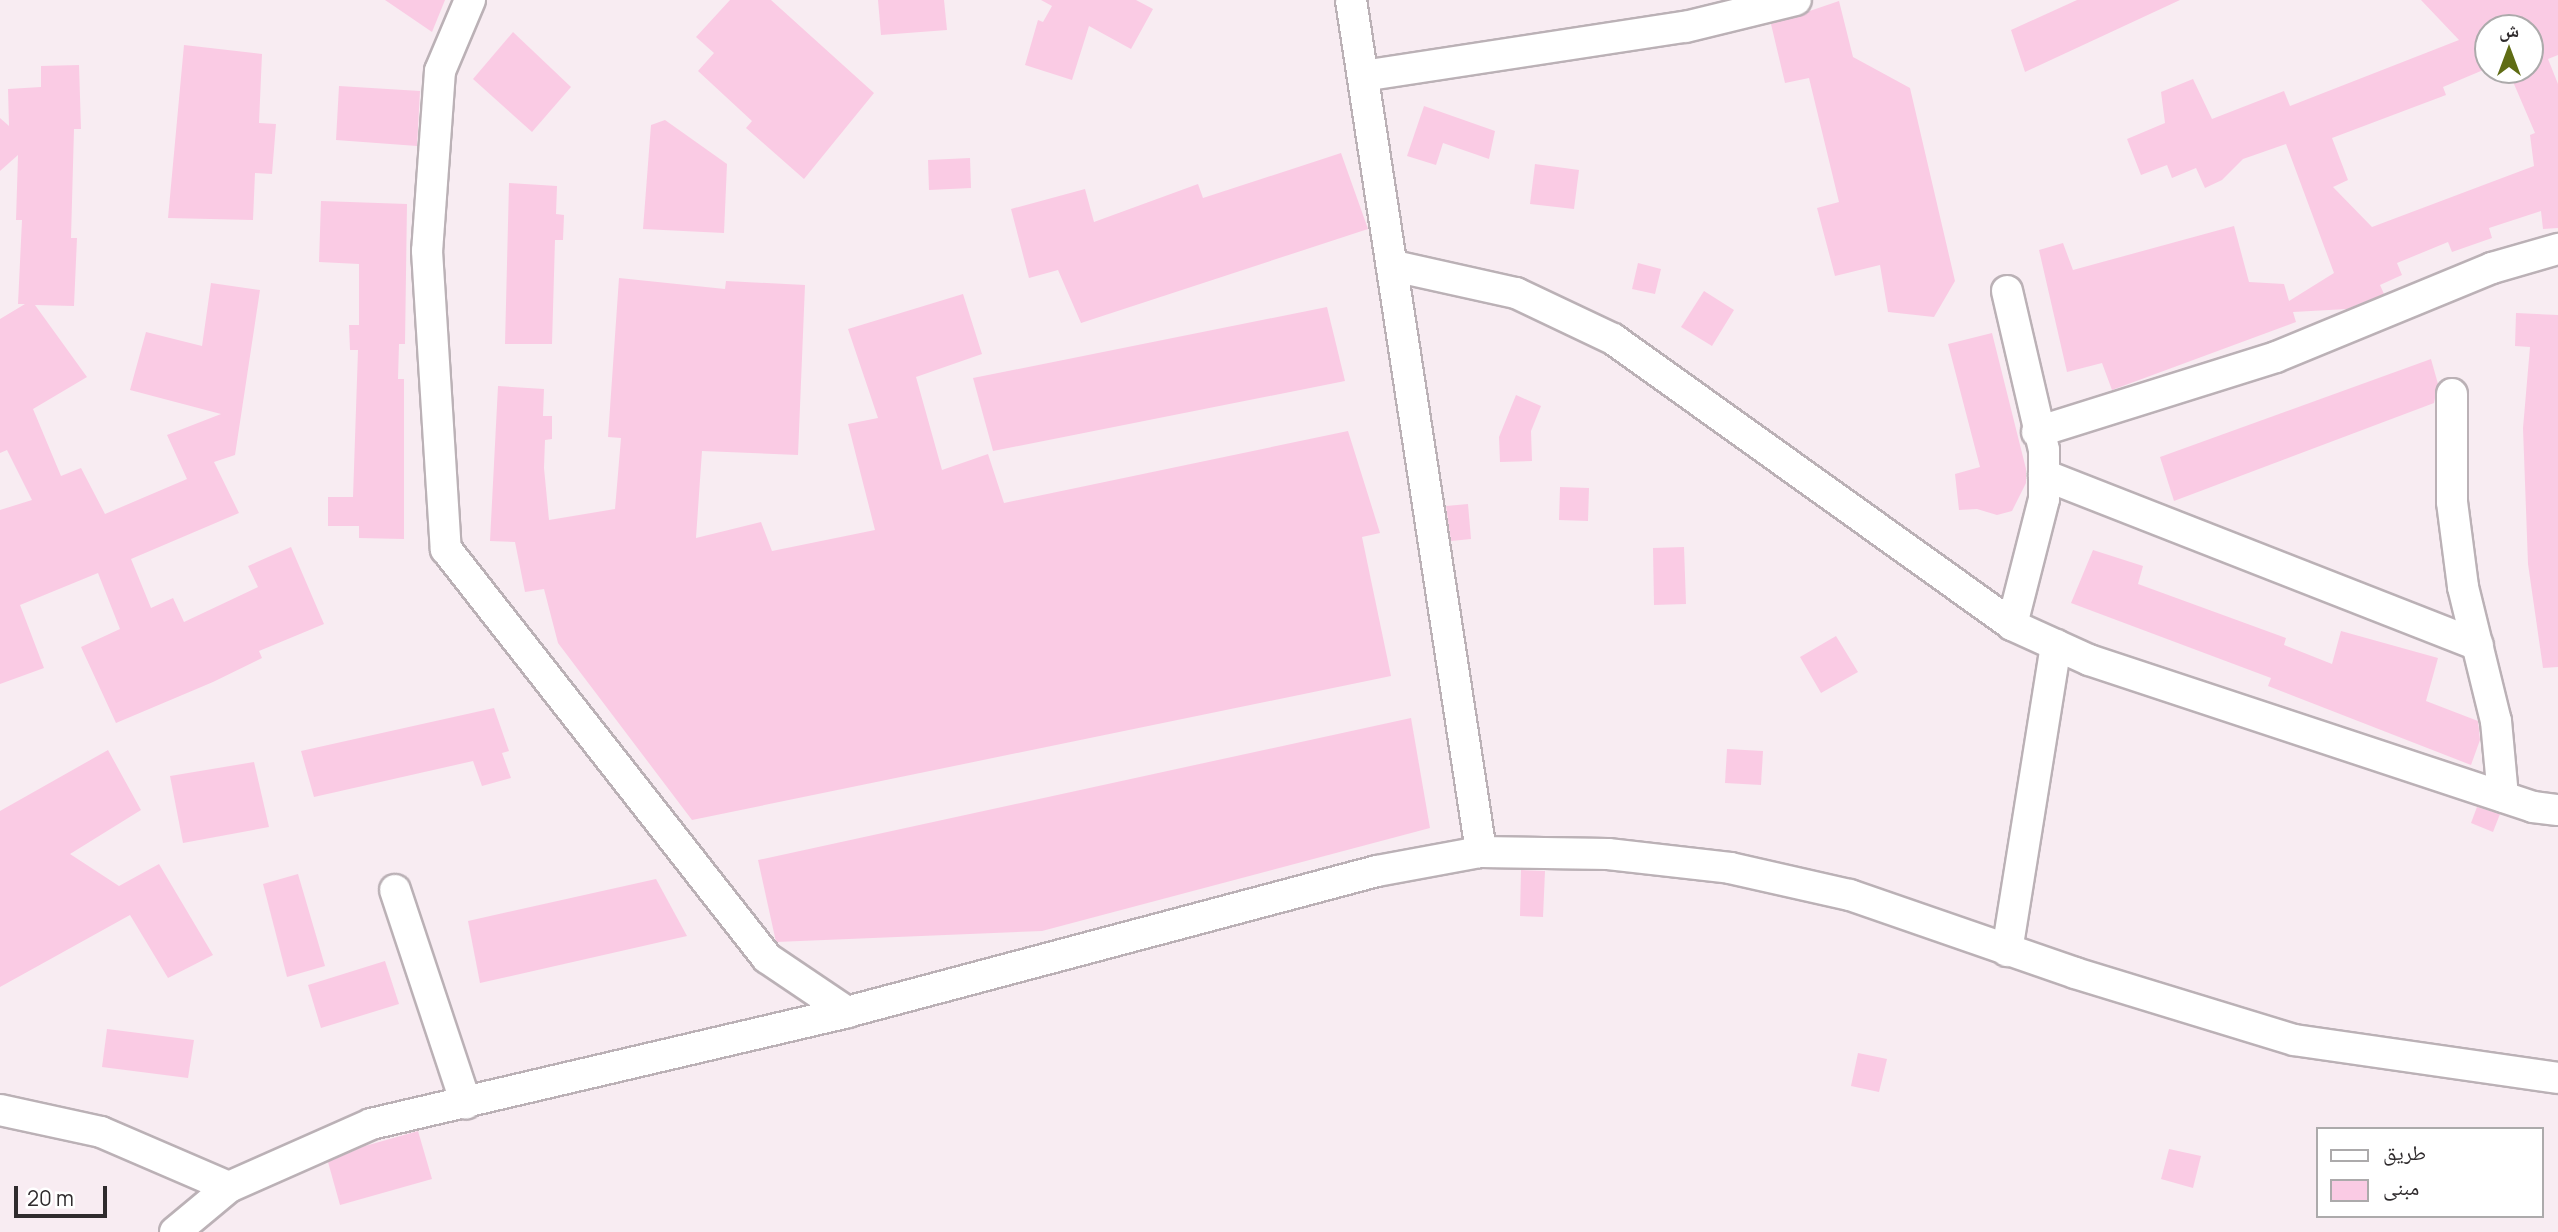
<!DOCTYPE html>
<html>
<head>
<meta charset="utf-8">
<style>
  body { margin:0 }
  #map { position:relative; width:2558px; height:1232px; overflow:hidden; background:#f8ecf2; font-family:Manrope,"Noto Naskh Arabic",sans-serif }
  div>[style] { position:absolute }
  .building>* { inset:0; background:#facbe4 }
  .roads { filter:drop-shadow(2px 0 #bbb1b6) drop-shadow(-2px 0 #bbb1b6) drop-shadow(0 2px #bbb1b6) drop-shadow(0 -2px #bbb1b6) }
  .minor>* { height:30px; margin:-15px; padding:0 15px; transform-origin:15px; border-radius:15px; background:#fff }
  span { translate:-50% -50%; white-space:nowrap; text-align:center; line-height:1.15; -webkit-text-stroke:5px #fff; paint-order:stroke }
  .legend { position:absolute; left:2316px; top:1127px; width:228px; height:91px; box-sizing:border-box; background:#fff; border:2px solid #acaaab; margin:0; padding:9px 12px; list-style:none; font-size:21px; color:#2f2b2d }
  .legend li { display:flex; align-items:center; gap:14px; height:35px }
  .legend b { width:35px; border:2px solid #acaaab }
  .north { position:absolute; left:2474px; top:14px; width:70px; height:70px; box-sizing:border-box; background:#fff; border:2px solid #acaaab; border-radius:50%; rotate:0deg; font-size:19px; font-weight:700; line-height:28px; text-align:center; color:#2f2b2d }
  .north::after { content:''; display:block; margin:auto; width:24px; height:32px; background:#5f6c14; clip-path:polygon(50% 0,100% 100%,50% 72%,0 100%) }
  .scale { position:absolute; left:14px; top:1186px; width:93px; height:32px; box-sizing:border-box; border:4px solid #2f2b2d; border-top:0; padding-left:9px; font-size:21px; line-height:24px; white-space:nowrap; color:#2f2b2d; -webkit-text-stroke:5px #fff; paint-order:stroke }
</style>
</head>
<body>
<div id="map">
  <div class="building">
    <i style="clip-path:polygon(385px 0,445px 0,432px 32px)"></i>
    <i style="clip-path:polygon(730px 0,771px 0,874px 93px,804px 179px,746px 128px,752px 121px,698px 71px,714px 53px,696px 37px)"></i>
    <i style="clip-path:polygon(878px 0,944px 0,947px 30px,881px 35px)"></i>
    <i style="clip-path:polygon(1041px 0,1136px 0,1153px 9px,1131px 49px,1089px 26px,1072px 80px,1025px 65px,1038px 20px,1043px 22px,1052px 6px)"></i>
    <i style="clip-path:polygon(2077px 0,2180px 0,2025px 72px,2011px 30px)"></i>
    <i style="clip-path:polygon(evenodd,2421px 0,2558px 0,2558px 55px,2548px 59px,2558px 84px,2558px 228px,2543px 229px,2541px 211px,2489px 228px,2492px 238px,2452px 252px,2448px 242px,2397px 263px,2402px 275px,2380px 285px,2384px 294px,2347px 309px,2293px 312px,2296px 322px,2112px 390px,2102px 363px,2067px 372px,2039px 250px,2063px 243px,2073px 270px,2234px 226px,2249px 282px,2284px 284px,2289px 301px,2334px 273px,2286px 144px,2243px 159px,2222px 180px,2205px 188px,2196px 168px,2172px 178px,2167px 165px,2141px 175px,2127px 139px,2165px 123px,2161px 92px,2193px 79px,2212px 119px,2284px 91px,2290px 106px,2459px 40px,2421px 0,2488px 28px,2530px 28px,2530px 70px,2508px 70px,2535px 133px,2530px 135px,2534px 166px,2372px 227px,2333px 187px,2348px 180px,2332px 138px,2446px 95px,2443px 87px,2488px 68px,2488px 28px)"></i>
    <i style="clip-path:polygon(1839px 1px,1853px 57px,1910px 88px,1955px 281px,1934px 317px,1888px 312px,1880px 265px,1835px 276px,1817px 208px,1839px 202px,1809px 78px,1785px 83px,1771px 24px)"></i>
    <i style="clip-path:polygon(513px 32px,571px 87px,532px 132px,473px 79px)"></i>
    <i style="clip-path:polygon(184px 45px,262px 54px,259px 123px,276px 124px,272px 174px,255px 173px,253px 220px,168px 218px)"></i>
    <i style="clip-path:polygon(79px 65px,81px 129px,74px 129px,71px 238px,77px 238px,74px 306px,35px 305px,87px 377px,33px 409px,61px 476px,81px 468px,105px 514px,187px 479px,167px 435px,221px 414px,130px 390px,146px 332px,202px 346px,211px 283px,260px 290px,235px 455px,214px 462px,239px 513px,131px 559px,151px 608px,173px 598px,184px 622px,258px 587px,248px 566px,291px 547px,324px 624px,259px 651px,262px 658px,213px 682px,116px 723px,81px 647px,120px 629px,98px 573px,20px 605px,44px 668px,0 684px,0 510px,32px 500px,7px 450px,0 453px,0 319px,25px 304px,18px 304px,22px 220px,16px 220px,18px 155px,0 171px,0 118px,9px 126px,8px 89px,41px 87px,41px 66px)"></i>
    <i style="clip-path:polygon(339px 86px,420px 91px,417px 146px,336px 140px)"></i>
    <i style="clip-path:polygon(1424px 106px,1495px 131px,1489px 159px,1443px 143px,1436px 165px,1407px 156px)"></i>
    <i style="clip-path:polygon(665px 120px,727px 164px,724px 233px,643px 229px,651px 125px)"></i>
    <i style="clip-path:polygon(1341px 153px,1368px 229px,1081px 323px,1058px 270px,1029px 278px,1011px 209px,1085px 189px,1094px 222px,1198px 184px,1203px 198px)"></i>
    <i style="clip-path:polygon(970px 158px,971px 188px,929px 190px,928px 160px)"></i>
    <i style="clip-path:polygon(1535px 164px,1579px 170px,1574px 209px,1530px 204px)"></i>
    <i style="clip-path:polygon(509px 183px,557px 186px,556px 214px,564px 215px,563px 240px,555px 240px,552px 344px,505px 344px)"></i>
    <i style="clip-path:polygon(321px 201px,407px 204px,405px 344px,399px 344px,398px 379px,404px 379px,404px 539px,359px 538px,359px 526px,328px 526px,328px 497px,353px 497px,358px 350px,350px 350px,349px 325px,359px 325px,359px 264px,319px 262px)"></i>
    <i style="clip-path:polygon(1638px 263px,1661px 269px,1655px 294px,1632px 289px)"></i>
    <i style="clip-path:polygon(619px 278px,725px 289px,726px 281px,805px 285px,798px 455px,702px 451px,696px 538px,761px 522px,772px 551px,875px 530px,848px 424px,878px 418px,848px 329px,963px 294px,982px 354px,916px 377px,942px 470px,988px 454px,1004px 503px,1348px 431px,1380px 533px,1362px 537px,1391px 676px,692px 820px,558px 643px,544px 589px,525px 592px,515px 542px,490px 541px,498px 386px,544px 389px,543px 416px,552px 416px,552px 439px,545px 440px,544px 468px,549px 520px,615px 509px,621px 438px,608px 437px)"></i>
    <i style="clip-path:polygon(1704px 291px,1734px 310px,1712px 346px,1681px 327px)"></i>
    <i style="clip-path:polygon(1327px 307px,1345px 381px,993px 451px,973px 378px)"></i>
    <i style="clip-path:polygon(2516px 313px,2558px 315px,2558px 667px,2543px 668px,2528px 564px,2523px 428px,2530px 347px,2515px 346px)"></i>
    <i style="clip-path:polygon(1992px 333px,2026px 469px,2026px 483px,2012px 511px,1997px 515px,1977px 509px,1959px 510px,1955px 474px,1980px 467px,1948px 344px)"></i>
    <i style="clip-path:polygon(2431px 359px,2438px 384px,2434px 403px,2174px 501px,2160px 457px)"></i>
    <i style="clip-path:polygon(1516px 395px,1541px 406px,1531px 431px,1532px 461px,1500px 462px,1499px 437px)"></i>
    <i style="clip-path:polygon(1560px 487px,1589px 488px,1588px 521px,1559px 520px)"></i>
    <i style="clip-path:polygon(1468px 504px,1471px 539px,1451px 541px,1446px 506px)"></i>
    <i style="clip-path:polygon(1684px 547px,1686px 604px,1654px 605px,1653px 548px)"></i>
    <i style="clip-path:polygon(2093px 550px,2143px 566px,2138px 584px,2286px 638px,2284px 645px,2332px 664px,2341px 631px,2438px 658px,2426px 701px,2478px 721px,2480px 740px,2471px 765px,2268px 686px,2271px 678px,2071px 603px)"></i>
    <i style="clip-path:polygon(1836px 636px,1858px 672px,1821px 693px,1800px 657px)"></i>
    <i style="clip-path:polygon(494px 708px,509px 751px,502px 753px,511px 778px,482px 786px,473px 761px,314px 797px,301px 751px)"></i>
    <i style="clip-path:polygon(1411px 718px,1430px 828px,1042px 931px,776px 942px,758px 860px)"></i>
    <i style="clip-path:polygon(1727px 749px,1763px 751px,1761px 785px,1725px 783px)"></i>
    <i style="clip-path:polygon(108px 750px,141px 810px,70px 854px,119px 886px,159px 864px,213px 955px,168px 978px,130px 915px,0 987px,0 811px)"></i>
    <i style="clip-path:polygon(254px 762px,269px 827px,183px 843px,170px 776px)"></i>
    <i style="clip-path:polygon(2477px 807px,2500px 814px,2493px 832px,2471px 823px)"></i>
    <i style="clip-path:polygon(1521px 870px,1545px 871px,1543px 917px,1520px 916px)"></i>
    <i style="clip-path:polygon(298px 874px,325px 966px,287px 977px,263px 884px)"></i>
    <i style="clip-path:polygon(656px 879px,687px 936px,480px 983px,468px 921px)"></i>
    <i style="clip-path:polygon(385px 961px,399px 1004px,321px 1028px,308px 985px)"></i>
    <i style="clip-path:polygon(107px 1029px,194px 1040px,188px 1078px,102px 1067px)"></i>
    <i style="clip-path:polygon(1858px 1053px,1887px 1059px,1879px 1092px,1851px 1086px)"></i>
    <i style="clip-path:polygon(418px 1131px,432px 1179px,340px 1205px,328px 1162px,365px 1146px)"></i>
    <i style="clip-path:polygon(2169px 1149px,2201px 1156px,2193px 1188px,2161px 1179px)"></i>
  </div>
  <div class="roads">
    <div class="minor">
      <i style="left:470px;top:0;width:77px;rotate:112.9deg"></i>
      <i style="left:440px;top:71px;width:180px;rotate:94.1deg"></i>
      <i style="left:427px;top:251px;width:299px;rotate:86.4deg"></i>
      <i style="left:446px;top:549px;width:520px;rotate:51.87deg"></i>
      <i style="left:767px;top:958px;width:97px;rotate:34deg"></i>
      <i style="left:1351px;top:0;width:862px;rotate:81.32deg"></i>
      <i style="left:1363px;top:76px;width:326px;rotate:-8.7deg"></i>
      <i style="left:1685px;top:27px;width:114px;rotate:-13.7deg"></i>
      <i style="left:1394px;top:266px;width:125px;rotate:12.5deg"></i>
      <i style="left:1516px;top:293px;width:107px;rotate:25.4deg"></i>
      <i style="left:1613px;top:339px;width:491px;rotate:35.6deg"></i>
      <i style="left:2012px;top:625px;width:85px;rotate:24.4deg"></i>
      <i style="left:2089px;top:660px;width:468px;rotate:18.3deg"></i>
      <i style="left:2533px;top:807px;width:25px;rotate:7deg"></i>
      <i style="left:2007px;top:291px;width:163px;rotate:76.9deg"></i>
      <i style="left:2044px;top:450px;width:49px;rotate:90deg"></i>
      <i style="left:2044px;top:499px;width:130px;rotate:104.3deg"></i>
      <i style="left:2452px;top:394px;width:108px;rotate:90deg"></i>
      <i style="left:2452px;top:502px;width:86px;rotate:82.6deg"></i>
      <i style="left:2463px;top:587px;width:138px;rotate:76.2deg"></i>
      <i style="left:2496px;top:721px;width:76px;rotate:84.7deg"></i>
      <i style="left:2037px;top:432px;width:250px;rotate:-17.4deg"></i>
      <i style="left:2276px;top:357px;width:234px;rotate:-22.4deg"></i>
      <i style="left:2492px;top:268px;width:69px;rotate:-16.1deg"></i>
      <i style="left:2044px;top:475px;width:466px;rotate:21.4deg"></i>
      <i style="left:395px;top:890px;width:225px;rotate:71.6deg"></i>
      <i style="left:2007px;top:951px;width:310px;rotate:-80.9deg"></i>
      <i style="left:0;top:1110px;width:103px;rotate:12.3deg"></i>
      <i style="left:101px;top:1132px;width:139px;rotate:23.3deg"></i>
      <i style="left:175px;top:1232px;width:70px;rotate:-39.8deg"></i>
      <i style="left:229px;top:1187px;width:155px;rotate:-23.9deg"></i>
      <i style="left:371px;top:1124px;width:489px;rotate:-13.2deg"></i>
      <i style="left:847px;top:1012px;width:548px;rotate:-14.9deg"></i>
      <i style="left:1377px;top:871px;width:106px;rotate:-10.4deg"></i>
      <i style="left:1481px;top:852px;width:127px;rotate:0.9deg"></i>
      <i style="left:1608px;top:854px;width:123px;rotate:6.5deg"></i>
      <i style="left:1730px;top:868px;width:123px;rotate:12.7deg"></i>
      <i style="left:1850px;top:895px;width:238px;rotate:19.1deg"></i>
      <i style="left:2075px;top:973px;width:229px;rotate:17deg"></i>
      <i style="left:2294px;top:1040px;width:267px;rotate:8.2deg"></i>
    </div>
  </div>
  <ul class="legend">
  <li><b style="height:9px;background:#fff"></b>طريق</li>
  <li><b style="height:19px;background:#facbe4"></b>مبنى</li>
  </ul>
  <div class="north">ش</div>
  <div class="scale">20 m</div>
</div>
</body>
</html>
